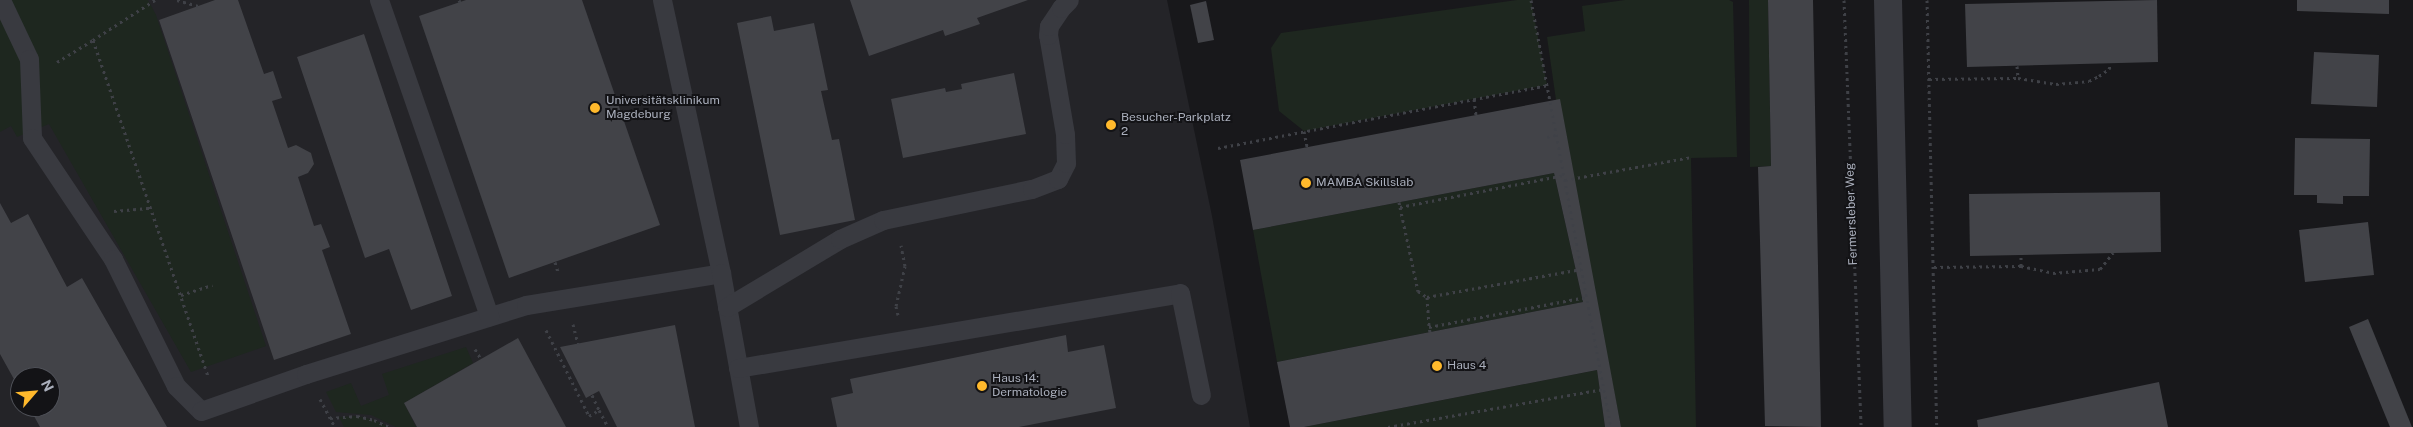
<!DOCTYPE html>
<html>
<head>
<meta charset="utf-8">
<style>
  body { margin:0 }
  #map { position:relative; width:2413px; height:427px; overflow:hidden; background:#18181b; font-family:"Public Sans",sans-serif }
  div>[style] { position:absolute }
  .built>* { inset:0; background:#242428 }
  .green>* { inset:0; background:#1e271f }
  .building>* { inset:0; background:#424348 }
  .path>* { height:3px; margin-top:-1.5px; transform-origin:0; background:repeating-linear-gradient(90deg,#3f4147 0 2.5px,transparent 0 6.5px) }
  .service>* { height:19px; margin:-9.5px; padding:0 9.5px; transform-origin:9.5px; border-radius:9.5px; background:#393a40 }
  .tertiary>* { height:28px; margin:-14px; padding:0 14px; transform-origin:14px; border-radius:14px; background:#393a40 }
  .dots>* { width:14px; height:14px; translate:-50% -50%; box-sizing:border-box; border:2px solid #131316; border-radius:50% }
  span { translate:-50% -50%; white-space:nowrap; text-align:center; line-height:1.15; -webkit-text-stroke:4px #131316; paint-order:stroke }
  .poi-label { font-size:12px; color:#aaafbc }
  .left { translate:0 -50%; text-align:left }
  .street-label { font-size:12px; color:#aaafbc }
  .north { position:absolute; left:10px; top:367px; width:50px; height:50px; box-sizing:border-box; background:#131316; border:1px solid #4f5158; border-radius:50%; rotate:63deg; font-size:14px; font-weight:700; line-height:20px; text-align:center; color:#aaafbc }
  .north::after { content:''; display:block; margin:auto; width:18px; height:22px; background:#ffb92c; clip-path:polygon(50% 0,100% 100%,50% 72%,0 100%) }
</style>
</head>
<body>
<div id="map">
  <div class="built">
    <i style="clip-path:polygon(evenodd,0 0,1167px 0,1212px 216px,1250px 427px,0 427px,0 0,20px 377px,50px 377px,50px 407px,20px 407px,20px 377px)"></i>
  </div>
  <div class="green">
    <i style="clip-path:polygon(0 0,148px 0,156px 15px,266px 346px,191px 372px,49px 124px,17px 137px,11px 126px,0 132px)"></i>
    <i style="clip-path:polygon(1517px 0,1531px 0,1547px 85px,1304px 131px,1279px 111px,1271px 48px,1281px 33px)"></i>
    <i style="clip-path:polygon(1625px 0,1729px 0,1733px 2px,1737px 157px,1691px 158px,1696px 427px,1621px 427px,1556px 100px,1547px 37px,1585px 31px,1582px 6px)"></i>
    <i style="clip-path:polygon(1749px 0,1768px 0,1771px 166px,1750px 167px)"></i>
    <i style="clip-path:polygon(1554px 173px,1583px 302px,1277px 362px,1253px 230px)"></i>
    <i style="clip-path:polygon(466px 347px,473px 363px,404px 403px,416px 427px,396px 427px,371px 415px,336px 412px,326px 392px,351px 383px,361px 406px,389px 395px,382px 374px)"></i>
    <i style="clip-path:polygon(1597px 370px,1605px 427px,1304px 427px)"></i>
    <i style="clip-path:polygon(357px 416px,374px 420px,389px 427px,344px 427px,339px 417px)"></i>
  </div>
  <div class="building">
    <i style="clip-path:polygon(215px 0,238px 0,264px 74px,273px 71px,282px 98px,272px 101px,288px 148px,296px 145px,311px 153px,314px 164px,308px 173px,298px 177px,314px 226px,321px 224px,330px 247px,322px 250px,351px 334px,274px 360px,159px 20px)"></i>
    <i style="clip-path:polygon(466px 0,582px 0,660px 225px,509px 278px,419px 16px)"></i>
    <i style="clip-path:polygon(850px 0,1028px 0,977px 18px,980px 24px,945px 36px,943px 30px,869px 56px)"></i>
    <i style="clip-path:polygon(1768px 0,1813px 0,1821px 427px,1765px 426px,1758px 167px,1771px 166px)"></i>
    <i style="clip-path:polygon(2157px 0,2158px 62px,1967px 67px,1965px 4px)"></i>
    <i style="clip-path:polygon(2297px 0,2389px 0,2389px 14px,2297px 11px)"></i>
    <i style="clip-path:polygon(1206px 1px,1214px 40px,1198px 43px,1190px 5px)"></i>
    <i style="clip-path:polygon(771px 16px,774px 31px,814px 23px,828px 90px,821px 91px,832px 140px,839px 139px,855px 220px,780px 235px,737px 23px)"></i>
    <i style="clip-path:polygon(364px 34px,452px 296px,411px 310px,389px 249px,365px 258px,297px 57px)"></i>
    <i style="clip-path:polygon(2314px 52px,2379px 55px,2377px 107px,2311px 104px)"></i>
    <i style="clip-path:polygon(1014px 73px,1026px 134px,903px 158px,891px 99px,945px 88px,946px 92px,962px 89px,961px 84px)"></i>
    <i style="clip-path:polygon(1560px 99px,1621px 427px,1605px 427px,1597px 370px,1304px 427px,1290px 427px,1277px 362px,1583px 302px,1554px 173px,1253px 230px,1240px 160px)"></i>
    <i style="clip-path:polygon(2295px 138px,2370px 139px,2369px 196px,2343px 196px,2343px 204px,2317px 203px,2317px 195px,2294px 195px)"></i>
    <i style="clip-path:polygon(2160px 192px,2161px 252px,1970px 256px,1969px 194px)"></i>
    <i style="clip-path:polygon(0 203px,11px 223px,28px 214px,67px 287px,82px 278px,167px 427px,40px 427px,29px 407px,50px 407px,50px 377px,20px 377px,20px 390px,0 354px)"></i>
    <i style="clip-path:polygon(2368px 222px,2374px 275px,2305px 282px,2299px 230px)"></i>
    <i style="clip-path:polygon(2368px 319px,2412px 427px,2390px 427px,2349px 327px)"></i>
    <i style="clip-path:polygon(675px 325px,695px 427px,617px 427px,599px 391px,586px 398px,560px 347px)"></i>
    <i style="clip-path:polygon(1066px 335px,1068px 352px,1104px 345px,1116px 408px,1019px 427px,837px 427px,831px 398px,853px 393px,850px 379px)"></i>
    <i style="clip-path:polygon(518px 338px,566px 427px,417px 427px,404px 403px)"></i>
    <i style="clip-path:polygon(2159px 382px,2168px 427px,1978px 427px,1977px 420px)"></i>
  </div>
  <div class="path">
    <i style="left:155px;top:0;width:74px;rotate:147.2deg"></i>
    <i style="left:93px;top:40px;width:357px;rotate:71.1deg"></i>
    <i style="left:177px;top:0;width:22px;rotate:16deg"></i>
    <i style="left:459px;top:0;width:2px;rotate:63deg"></i>
    <i style="left:1531px;top:0;width:434px;rotate:79.4deg"></i>
    <i style="left:1844px;top:0;width:427px;rotate:87.7deg"></i>
    <i style="left:1927px;top:0;width:427px;rotate:88.7deg"></i>
    <i style="left:57px;top:62px;width:42px;rotate:-31.4deg"></i>
    <i style="left:2017px;top:66px;width:12px;rotate:85deg"></i>
    <i style="left:1929px;top:79px;width:89px;rotate:-0.6deg"></i>
    <i style="left:2018px;top:78px;width:38px;rotate:9deg"></i>
    <i style="left:2056px;top:84px;width:33px;rotate:-5deg"></i>
    <i style="left:2089px;top:81px;width:11px;rotate:-27deg"></i>
    <i style="left:2099px;top:76px;width:12px;rotate:-35deg"></i>
    <i style="left:2109px;top:69px;width:5px;rotate:-68deg"></i>
    <i style="left:1474px;top:99px;width:17px;rotate:83deg"></i>
    <i style="left:1304px;top:131px;width:16px;rotate:79deg"></i>
    <i style="left:1547px;top:137px;width:9px;rotate:-13deg"></i>
    <i style="left:1218px;top:148px;width:335px;rotate:-10.8deg"></i>
    <i style="left:1565px;top:180px;width:128px;rotate:-10.3deg"></i>
    <i style="left:1399px;top:202px;width:5px;rotate:79deg"></i>
    <i style="left:1400px;top:207px;width:167px;rotate:-11deg"></i>
    <i style="left:1400px;top:207px;width:86px;rotate:77.9deg"></i>
    <i style="left:1418px;top:291px;width:11px;rotate:34deg"></i>
    <i style="left:1427px;top:297px;width:157px;rotate:-10.3deg"></i>
    <i style="left:114px;top:211px;width:37px;rotate:-5deg"></i>
    <i style="left:555px;top:262px;width:10px;rotate:73deg"></i>
    <i style="left:2021px;top:266px;width:11px;rotate:-90deg"></i>
    <i style="left:1934px;top:267px;width:87px;rotate:-0.7deg"></i>
    <i style="left:2021px;top:266px;width:33px;rotate:12deg"></i>
    <i style="left:2053px;top:273px;width:47px;rotate:-4.9deg"></i>
    <i style="left:2100px;top:269px;width:21px;rotate:-51deg"></i>
    <i style="left:181px;top:295px;width:33px;rotate:-18deg"></i>
    <i style="left:1427px;top:297px;width:30px;rotate:86deg"></i>
    <i style="left:898px;top:315px;width:9px;rotate:-103deg"></i>
    <i style="left:896px;top:306px;width:41px;rotate:-77.3deg"></i>
    <i style="left:905px;top:266px;width:21px;rotate:-101deg"></i>
    <i style="left:573px;top:324px;width:21px;rotate:76deg"></i>
    <i style="left:546px;top:330px;width:96px;rotate:63.4deg"></i>
    <i style="left:589px;top:416px;width:12px;rotate:-31deg"></i>
    <i style="left:599px;top:410px;width:19px;rotate:62deg"></i>
    <i style="left:1430px;top:332px;width:5px;rotate:-101deg"></i>
    <i style="left:1429px;top:327px;width:160px;rotate:-10.8deg"></i>
    <i style="left:475px;top:349px;width:12px;rotate:59deg"></i>
    <i style="left:592px;top:395px;width:17px;rotate:65deg"></i>
    <i style="left:320px;top:399px;width:32px;rotate:62deg"></i>
    <i style="left:330px;top:418px;width:27px;rotate:-4deg"></i>
    <i style="left:357px;top:416px;width:17px;rotate:13deg"></i>
    <i style="left:374px;top:420px;width:17px;rotate:25deg"></i>
    <i style="left:1388px;top:427px;width:219px;rotate:-10deg"></i>
  </div>
  <div class="service">
    <i style="left:1px;top:0;width:65px;rotate:64.6deg"></i>
    <i style="left:29px;top:59px;width:79px;rotate:87.8deg"></i>
    <i style="left:32px;top:138px;width:146px;rotate:56.2deg"></i>
    <i style="left:113px;top:259px;width:142px;rotate:63.6deg"></i>
    <i style="left:176px;top:386px;width:35px;rotate:45deg"></i>
    <i style="left:201px;top:411px;width:111px;rotate:-19.4deg"></i>
    <i style="left:306px;top:374px;width:231px;rotate:-17.4deg"></i>
    <i style="left:526px;top:305px;width:198px;rotate:-9.3deg"></i>
    <i style="left:379px;top:0;width:335px;rotate:70.8deg"></i>
    <i style="left:662px;top:0;width:279px;rotate:77.8deg"></i>
    <i style="left:721px;top:273px;width:157px;rotate:79.7deg"></i>
    <i style="left:727px;top:307px;width:132px;rotate:-31deg"></i>
    <i style="left:840px;top:239px;width:47px;rotate:-23.8deg"></i>
    <i style="left:883px;top:220px;width:152px;rotate:-11.8deg"></i>
    <i style="left:1032px;top:189px;width:28px;rotate:-21deg"></i>
    <i style="left:1058px;top:179px;width:18px;rotate:-63deg"></i>
    <i style="left:1066px;top:163px;width:29px;rotate:-92deg"></i>
    <i style="left:1065px;top:134px;width:100px;rotate:-99.7deg"></i>
    <i style="left:1048px;top:35px;width:9px;rotate:-84deg"></i>
    <i style="left:1049px;top:26px;width:22px;rotate:-56deg"></i>
    <i style="left:1061px;top:8px;width:11px;rotate:-45deg"></i>
    <i style="left:738px;top:368px;width:448px;rotate:-9.6deg"></i>
    <i style="left:1180px;top:293px;width:104px;rotate:78.4deg"></i>
  </div>
  <div class="tertiary">
    <i style="left:1888px;top:0;width:427px;rotate:88.7deg"></i>
  </div>
  <div class="dots">
    <i style="left:595px;top:108px;background:#ffb92c"></i>
    <i style="left:1111px;top:125px;background:#ffb92c"></i>
    <i style="left:1306px;top:183px;background:#ffb92c"></i>
    <i style="left:1437px;top:366px;background:#ffb92c"></i>
    <i style="left:982px;top:386px;background:#ffb92c"></i>
  </div>
  <div class="poi-label">
    <span class="left" style="left:606px;top:108px">Universitätsklinikum<br>Magdeburg</span>
    <span class="left" style="left:1121px;top:125px">Besucher-Parkplatz<br>2</span>
    <span class="left" style="left:1316px;top:183px">MAMBA Skillslab</span>
    <span class="left" style="left:1447px;top:366px">Haus 4</span>
    <span class="left" style="left:992px;top:386px">Haus 14:<br>Dermatologie</span>
  </div>
  <div class="street-label">
    <span style="left:1852px;top:214px;rotate:-92deg">Fermersleber Weg</span>
  </div>
  <div class="north">N</div>
</div>
</body>
</html>
